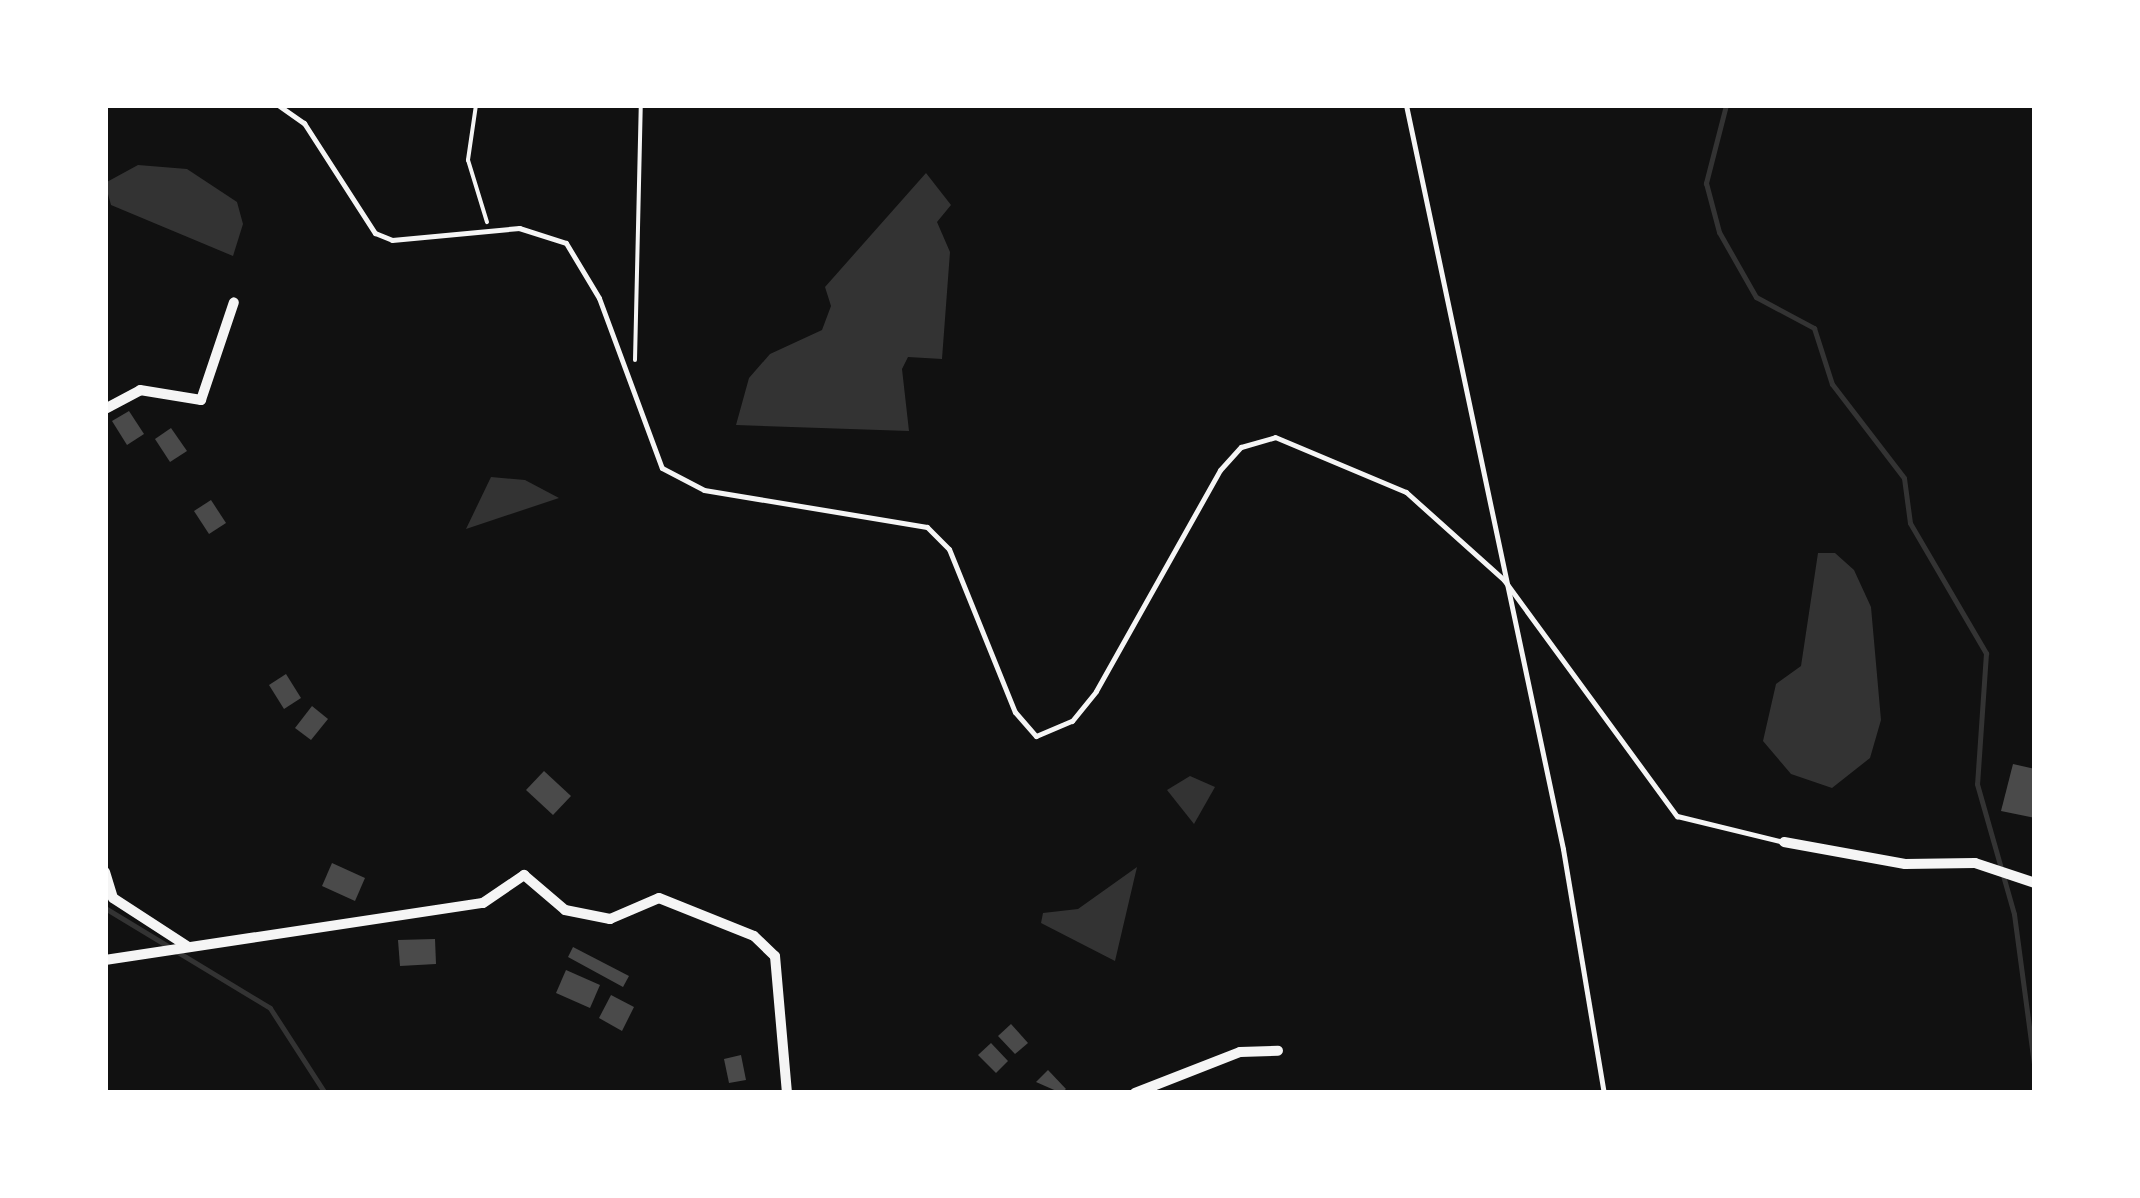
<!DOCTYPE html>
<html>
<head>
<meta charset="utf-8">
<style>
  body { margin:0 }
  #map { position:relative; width:2140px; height:1198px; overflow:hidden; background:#111; font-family:Commissioner,sans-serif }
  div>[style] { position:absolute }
  .water>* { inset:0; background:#333 }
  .stream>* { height:5px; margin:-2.5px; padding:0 2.5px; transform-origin:2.5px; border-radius:2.5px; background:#333 }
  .building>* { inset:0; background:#4a4a4a }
  .path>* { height:4px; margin:-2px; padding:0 2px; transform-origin:2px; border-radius:2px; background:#f5f5f5 }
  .service>* { height:5px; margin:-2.5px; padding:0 2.5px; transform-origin:2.5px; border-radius:2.5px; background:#f5f5f5 }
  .minor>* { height:10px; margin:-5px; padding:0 5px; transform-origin:5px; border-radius:5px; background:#f5f5f5 }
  span { translate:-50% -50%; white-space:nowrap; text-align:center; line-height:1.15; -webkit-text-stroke:9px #fff; paint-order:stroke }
  .frame { position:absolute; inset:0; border:108px solid #fff; pointer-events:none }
</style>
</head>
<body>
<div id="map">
  <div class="water">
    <i style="clip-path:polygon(138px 165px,187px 169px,237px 202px,243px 224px,233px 256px,111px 205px,105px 183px)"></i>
    <i style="clip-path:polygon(926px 173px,951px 205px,937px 222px,950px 252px,942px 359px,908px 357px,902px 369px,909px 431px,736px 425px,749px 378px,770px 354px,822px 330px,831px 306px,825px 287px)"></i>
    <i style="clip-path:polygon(491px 477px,525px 480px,559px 498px,466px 529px)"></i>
    <i style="clip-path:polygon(1818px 553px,1835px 553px,1854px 570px,1871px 607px,1881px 720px,1870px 758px,1832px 788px,1791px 774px,1763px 741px,1776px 684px,1801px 666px)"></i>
    <i style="clip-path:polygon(1190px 776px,1215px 787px,1194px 824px,1167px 790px)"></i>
    <i style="clip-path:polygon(1137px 867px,1115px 961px,1041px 923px,1043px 913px,1078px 909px)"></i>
  </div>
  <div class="stream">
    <i style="left:1726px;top:105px;width:81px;rotate:104.4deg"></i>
    <i style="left:1706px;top:183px;width:51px;rotate:75.1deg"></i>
    <i style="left:1719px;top:232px;width:75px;rotate:60.4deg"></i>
    <i style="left:1756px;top:297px;width:66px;rotate:28.1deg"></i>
    <i style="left:1814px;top:328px;width:59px;rotate:72.2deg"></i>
    <i style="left:1832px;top:384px;width:118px;rotate:52.5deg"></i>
    <i style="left:1904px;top:478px;width:45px;rotate:82.4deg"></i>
    <i style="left:1910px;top:523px;width:151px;rotate:59.7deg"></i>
    <i style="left:1986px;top:653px;width:131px;rotate:93.9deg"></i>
    <i style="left:1977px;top:784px;width:135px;rotate:74.1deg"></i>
    <i style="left:2014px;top:914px;width:158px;rotate:82.4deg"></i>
    <i style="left:105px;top:908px;width:193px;rotate:31.2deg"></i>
    <i style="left:270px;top:1008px;width:101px;rotate:57.1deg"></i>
  </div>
  <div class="building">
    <i style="clip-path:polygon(129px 411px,144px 434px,127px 445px,112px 421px)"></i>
    <i style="clip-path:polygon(171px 428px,187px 451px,170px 462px,155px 439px)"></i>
    <i style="clip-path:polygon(211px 500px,226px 523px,209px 534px,194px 511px)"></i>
    <i style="clip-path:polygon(286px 674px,301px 698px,284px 709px,269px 685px)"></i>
    <i style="clip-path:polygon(312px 706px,328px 719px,311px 740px,295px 728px)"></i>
    <i style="clip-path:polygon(2013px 764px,2035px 769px,2035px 818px,2001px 811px)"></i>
    <i style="clip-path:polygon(544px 771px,571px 796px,553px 815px,526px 790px)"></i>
    <i style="clip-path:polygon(332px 863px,365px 878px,355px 901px,322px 886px)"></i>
    <i style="clip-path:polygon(435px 939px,436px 964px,400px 966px,398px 940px)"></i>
    <i style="clip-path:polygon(573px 947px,629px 976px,623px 987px,568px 957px)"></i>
    <i style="clip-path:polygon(566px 970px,600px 985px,590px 1008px,556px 993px)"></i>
    <i style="clip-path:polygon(611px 995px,634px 1007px,622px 1031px,599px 1018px)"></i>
    <i style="clip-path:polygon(1011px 1024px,1028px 1043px,1015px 1054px,998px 1036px)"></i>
    <i style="clip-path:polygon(991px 1043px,1008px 1061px,996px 1073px,978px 1055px)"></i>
    <i style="clip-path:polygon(741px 1055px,746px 1080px,729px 1083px,724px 1059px)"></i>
    <i style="clip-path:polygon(1048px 1070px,1066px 1089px,1061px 1093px,1036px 1082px)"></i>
  </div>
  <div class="path">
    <i style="left:476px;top:105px;width:56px;rotate:98.3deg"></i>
    <i style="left:468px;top:160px;width:65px;rotate:73deg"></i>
    <i style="left:635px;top:360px;width:255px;rotate:-88.7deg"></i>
  </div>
  <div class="service">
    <i style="left:278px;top:105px;width:32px;rotate:35deg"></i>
    <i style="left:304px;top:123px;width:131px;rotate:57.2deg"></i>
    <i style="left:375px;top:233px;width:18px;rotate:22deg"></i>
    <i style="left:392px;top:240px;width:128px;rotate:-5.4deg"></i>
    <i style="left:519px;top:228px;width:49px;rotate:17.7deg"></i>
    <i style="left:566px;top:243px;width:64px;rotate:59deg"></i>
    <i style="left:599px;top:298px;width:181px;rotate:69.7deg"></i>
    <i style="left:662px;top:468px;width:47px;rotate:27.6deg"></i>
    <i style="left:704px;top:490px;width:226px;rotate:9.4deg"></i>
    <i style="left:927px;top:527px;width:31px;rotate:45deg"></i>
    <i style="left:949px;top:549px;width:176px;rotate:68deg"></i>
    <i style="left:1015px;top:712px;width:32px;rotate:49deg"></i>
    <i style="left:1036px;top:736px;width:39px;rotate:-23deg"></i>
    <i style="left:1072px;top:721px;width:38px;rotate:-51deg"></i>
    <i style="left:1096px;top:691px;width:253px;rotate:-60.7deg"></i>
    <i style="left:1220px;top:470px;width:31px;rotate:-48deg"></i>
    <i style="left:1241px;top:447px;width:35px;rotate:-16deg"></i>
    <i style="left:1275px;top:437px;width:142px;rotate:22.8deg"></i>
    <i style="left:1406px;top:492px;width:132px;rotate:41.9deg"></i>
    <i style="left:1504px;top:580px;width:293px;rotate:53.8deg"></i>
    <i style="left:1677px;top:816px;width:110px;rotate:13.7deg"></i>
    <i style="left:1406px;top:105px;width:760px;rotate:78.08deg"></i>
    <i style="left:1563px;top:849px;width:247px;rotate:80.5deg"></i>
  </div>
  <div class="minor">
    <i style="left:105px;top:409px;width:40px;rotate:-28deg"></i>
    <i style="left:140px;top:390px;width:62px;rotate:9.3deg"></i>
    <i style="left:201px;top:400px;width:103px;rotate:-71.4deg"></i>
    <i style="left:1784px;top:842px;width:123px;rotate:10.3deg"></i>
    <i style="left:1905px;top:864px;width:70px;rotate:-0.8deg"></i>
    <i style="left:1975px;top:863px;width:63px;rotate:18.4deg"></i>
    <i style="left:105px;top:872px;width:27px;rotate:73deg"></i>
    <i style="left:113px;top:898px;width:88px;rotate:33deg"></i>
    <i style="left:105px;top:960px;width:382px;rotate:-8.6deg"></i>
    <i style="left:483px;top:903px;width:50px;rotate:-34.3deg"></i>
    <i style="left:524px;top:875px;width:54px;rotate:40.5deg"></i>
    <i style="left:565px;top:910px;width:46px;rotate:11.3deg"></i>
    <i style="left:610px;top:919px;width:53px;rotate:-23.2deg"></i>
    <i style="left:659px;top:898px;width:102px;rotate:21.8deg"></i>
    <i style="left:754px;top:936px;width:29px;rotate:44deg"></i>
    <i style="left:775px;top:956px;width:138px;rotate:85deg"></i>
    <i style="left:1135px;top:1093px;width:113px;rotate:-21.3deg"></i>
    <i style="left:1240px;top:1052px;width:38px;rotate:-2deg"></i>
  </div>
  <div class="frame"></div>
</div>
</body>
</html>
